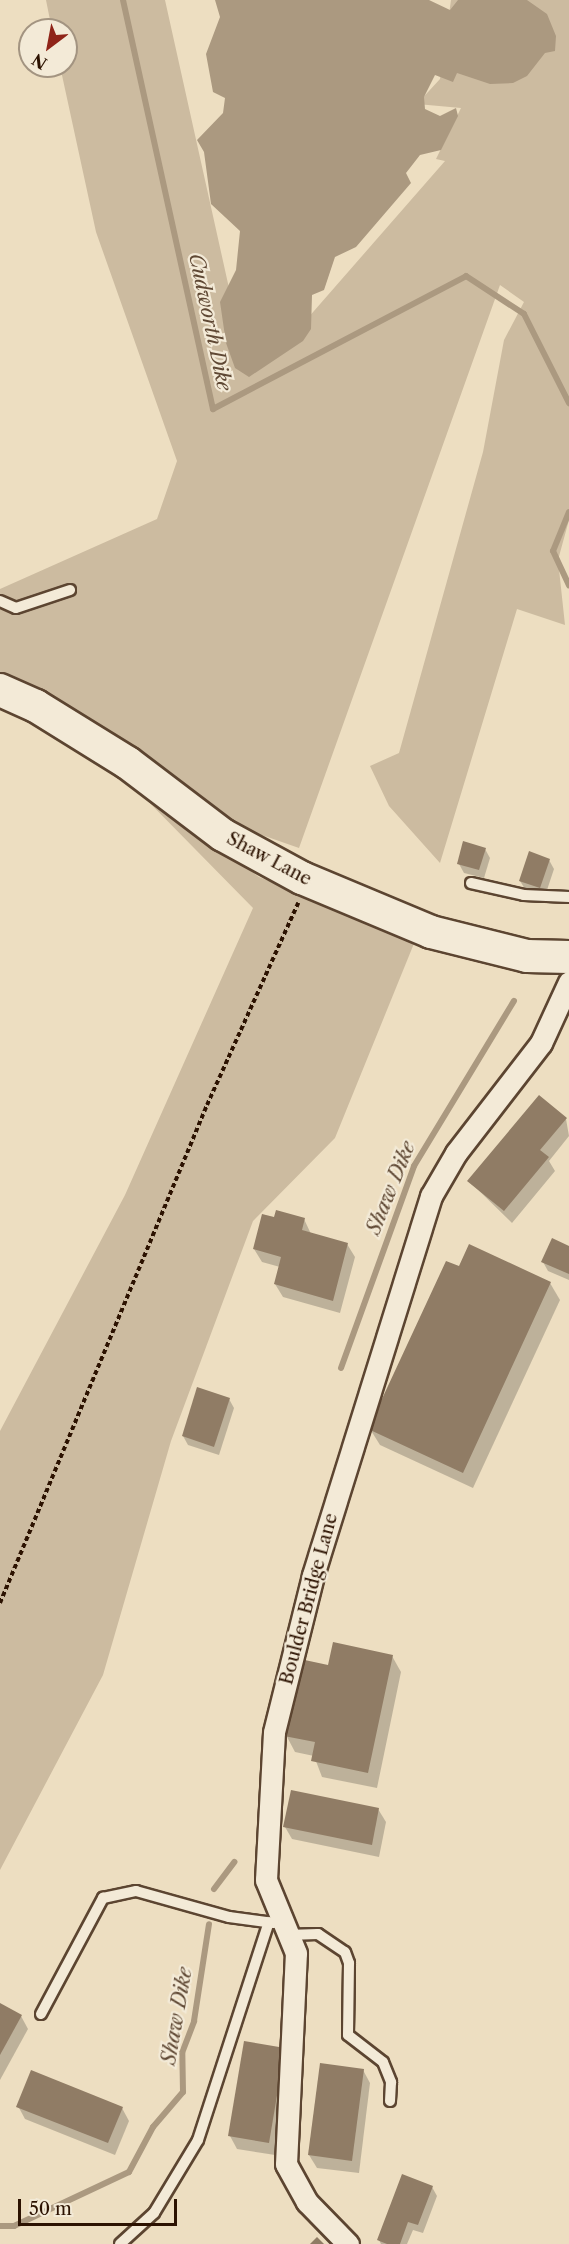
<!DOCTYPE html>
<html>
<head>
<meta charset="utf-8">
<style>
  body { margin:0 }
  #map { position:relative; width:569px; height:2244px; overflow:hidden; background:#eddec1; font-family:"Libre Caslon Text",serif }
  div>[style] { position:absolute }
  .green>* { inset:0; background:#ccbba0 }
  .water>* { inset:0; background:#ab9980 }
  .shadow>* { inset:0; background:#0003 }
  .stream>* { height:6px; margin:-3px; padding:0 3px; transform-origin:3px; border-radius:3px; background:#ab9980 }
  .building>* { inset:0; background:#907c65 }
  .path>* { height:4px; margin-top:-2px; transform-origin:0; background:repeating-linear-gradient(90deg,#2c1201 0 4.5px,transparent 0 7.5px) }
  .roads { filter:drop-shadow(2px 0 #5c4531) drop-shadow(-2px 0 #5c4531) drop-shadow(0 2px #5c4531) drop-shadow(0 -2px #5c4531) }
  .lane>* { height:10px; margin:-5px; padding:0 5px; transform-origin:5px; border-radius:5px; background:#f3ead7 }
  .street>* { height:21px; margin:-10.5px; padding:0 10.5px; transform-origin:10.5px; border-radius:10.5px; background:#f3ead7 }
  .secondary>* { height:32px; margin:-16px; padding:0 16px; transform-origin:16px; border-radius:16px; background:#f3ead7 }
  span { translate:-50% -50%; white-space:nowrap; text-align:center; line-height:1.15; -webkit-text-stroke:4.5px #f3ead7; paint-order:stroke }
  .street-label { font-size:18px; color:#2c1201 }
  .water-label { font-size:20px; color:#5f4834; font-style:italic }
  .north { position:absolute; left:18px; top:18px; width:60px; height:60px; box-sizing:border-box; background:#f3ead7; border:2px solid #a39481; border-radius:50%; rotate:212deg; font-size:16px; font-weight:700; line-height:24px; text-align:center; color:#2c1201 }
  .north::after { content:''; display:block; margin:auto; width:21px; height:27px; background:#8f2418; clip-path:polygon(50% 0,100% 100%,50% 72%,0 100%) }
  .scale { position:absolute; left:18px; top:2199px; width:159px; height:27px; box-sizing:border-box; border:3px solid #2c1201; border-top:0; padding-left:8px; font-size:18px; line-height:21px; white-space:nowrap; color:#2c1201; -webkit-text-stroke:4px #f3ead7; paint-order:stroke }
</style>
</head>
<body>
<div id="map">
  <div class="green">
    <i style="clip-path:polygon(46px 0,165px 0,243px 351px,300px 327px,445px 161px,436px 159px,461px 108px,417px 104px,440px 79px,451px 0,569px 0,569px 520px,558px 560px,565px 625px,517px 609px,440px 863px,389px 806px,370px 766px,399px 753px,483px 452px,504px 340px,524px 302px,500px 285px,299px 848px,233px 825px,0 679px,0 589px,157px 519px,177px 461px,96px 232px,60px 66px,66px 66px,66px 30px,52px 30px)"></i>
    <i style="clip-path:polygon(136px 789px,259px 877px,415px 941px,335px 1138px,253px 1221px,171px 1441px,103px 1675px,0 1870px,0 1431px,125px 1195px,253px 908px)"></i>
  </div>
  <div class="water">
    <i style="clip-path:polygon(215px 0,429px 0,450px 10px,458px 0,527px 0,547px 14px,556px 36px,555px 51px,545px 53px,527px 76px,513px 83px,490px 84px,457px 73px,453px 82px,435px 75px,424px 97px,425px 109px,440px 116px,456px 108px,458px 116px,441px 150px,420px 155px,406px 173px,411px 183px,356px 247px,335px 257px,324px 290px,312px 295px,311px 329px,303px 341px,249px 377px,235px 368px,226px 343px,220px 302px,236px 270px,240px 231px,211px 204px,204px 152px,197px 140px,223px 113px,225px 98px,213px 92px,206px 54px,220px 17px)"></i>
  </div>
  <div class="shadow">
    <i style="clip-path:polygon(485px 849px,490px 858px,484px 878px,464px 873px,459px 864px)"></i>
    <i style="clip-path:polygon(549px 860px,554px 869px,545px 896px,525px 889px,520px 881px)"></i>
    <i style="clip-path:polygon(566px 1119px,569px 1136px,549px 1161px,555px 1171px,512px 1223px,469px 1181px)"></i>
    <i style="clip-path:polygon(275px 1218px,304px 1219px,311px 1234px,347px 1244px,355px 1257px,340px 1313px,283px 1297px,275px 1284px,280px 1267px,262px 1262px,254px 1249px)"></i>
    <i style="clip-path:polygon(569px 1248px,569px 1280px,548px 1271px,543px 1262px)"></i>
    <i style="clip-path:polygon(459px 1268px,550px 1283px,560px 1300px,473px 1488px,380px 1445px,370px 1429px)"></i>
    <i style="clip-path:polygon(229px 1399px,234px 1408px,219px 1455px,188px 1445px,183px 1436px)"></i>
    <i style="clip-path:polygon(392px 1656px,401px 1672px,377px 1788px,322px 1777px,314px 1756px,295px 1752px,286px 1735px,329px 1666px)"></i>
    <i style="clip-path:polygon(378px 1809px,386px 1822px,379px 1857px,292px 1839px,285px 1827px)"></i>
    <i style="clip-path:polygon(0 2004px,21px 2016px,28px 2029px,0 2080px)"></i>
    <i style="clip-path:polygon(291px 2062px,275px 2155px,237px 2149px,230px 2136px)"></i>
    <i style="clip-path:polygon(363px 2070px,370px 2083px,359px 2173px,317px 2168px,309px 2155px)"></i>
    <i style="clip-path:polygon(18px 2106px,122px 2108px,129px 2121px,115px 2155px,25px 2119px)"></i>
    <i style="clip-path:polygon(432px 2187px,437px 2196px,423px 2233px,413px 2230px,407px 2244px,381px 2244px,379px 2240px)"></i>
  </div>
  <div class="stream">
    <i style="left:123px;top:0;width:419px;rotate:77.6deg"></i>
    <i style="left:213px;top:409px;width:286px;rotate:-27.7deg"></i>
    <i style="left:466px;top:276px;width:69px;rotate:33.2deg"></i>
    <i style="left:524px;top:314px;width:100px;rotate:63.2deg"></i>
    <i style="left:569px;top:512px;width:42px;rotate:112.3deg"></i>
    <i style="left:553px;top:551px;width:38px;rotate:65deg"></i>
    <i style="left:341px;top:1368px;width:215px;rotate:-70.1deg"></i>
    <i style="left:414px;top:1166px;width:193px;rotate:-58.8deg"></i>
    <i style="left:214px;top:1889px;width:34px;rotate:-53deg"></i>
    <i style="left:0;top:2226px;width:14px"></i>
    <i style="left:14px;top:2226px;width:127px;rotate:-25.2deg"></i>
    <i style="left:129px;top:2172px;width:51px;rotate:-61.9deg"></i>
    <i style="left:153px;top:2127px;width:46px;rotate:-49.4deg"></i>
    <i style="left:183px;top:2092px;width:39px;rotate:-91deg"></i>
    <i style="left:182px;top:2053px;width:34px;rotate:-69deg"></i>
    <i style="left:194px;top:2021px;width:98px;rotate:-81.2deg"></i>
  </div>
  <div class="building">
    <i style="clip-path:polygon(463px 841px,486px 848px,479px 870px,457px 864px)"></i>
    <i style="clip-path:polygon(529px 851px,550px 859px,540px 888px,519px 881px)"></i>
    <i style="clip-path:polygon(539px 1095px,567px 1118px,540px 1150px,549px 1157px,504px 1211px,467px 1181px)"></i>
    <i style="clip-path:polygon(276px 1210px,305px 1218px,302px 1230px,348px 1243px,333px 1301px,274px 1284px,281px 1257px,253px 1249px,262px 1214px,274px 1217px)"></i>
    <i style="clip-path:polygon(552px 1238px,569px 1246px,569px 1274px,541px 1262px)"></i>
    <i style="clip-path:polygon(469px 1244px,551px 1282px,463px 1473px,368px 1429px,446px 1261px,459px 1266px)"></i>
    <i style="clip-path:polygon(197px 1387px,230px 1398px,214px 1447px,182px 1436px)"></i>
    <i style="clip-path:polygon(333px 1642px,393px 1655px,368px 1773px,311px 1761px,315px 1742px,284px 1736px,300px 1659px,328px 1665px)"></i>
    <i style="clip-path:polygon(291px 1790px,379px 1808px,372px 1845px,283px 1827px)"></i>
    <i style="clip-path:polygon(0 2003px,22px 2015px,0 2055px)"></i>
    <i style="clip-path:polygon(244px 2041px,285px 2048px,269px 2143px,228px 2136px)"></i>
    <i style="clip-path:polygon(320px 2063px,364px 2069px,352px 2161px,308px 2155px)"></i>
    <i style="clip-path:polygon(31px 2070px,123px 2107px,108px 2143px,16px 2107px)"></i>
    <i style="clip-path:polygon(402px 2174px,433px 2186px,418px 2225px,408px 2222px,400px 2244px,387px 2244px,377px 2240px)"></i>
    <i style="clip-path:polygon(317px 2237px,324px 2244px,310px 2244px)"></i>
  </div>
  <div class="path">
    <i style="left:0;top:1603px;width:539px;rotate:-67.43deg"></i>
    <i style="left:207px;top:1105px;width:222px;rotate:-65.7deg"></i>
  </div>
  <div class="roads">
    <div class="lane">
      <i style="left:0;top:601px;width:17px;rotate:24deg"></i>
      <i style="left:16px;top:608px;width:57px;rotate:-18.4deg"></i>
      <i style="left:471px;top:883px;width:54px;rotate:12.8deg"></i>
      <i style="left:524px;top:895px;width:45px;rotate:2.5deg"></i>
      <i style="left:287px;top:1935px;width:31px;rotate:-2deg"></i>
      <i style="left:318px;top:1934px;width:32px;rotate:34deg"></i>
      <i style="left:345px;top:1952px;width:12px;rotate:70deg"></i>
      <i style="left:349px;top:1963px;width:72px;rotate:90.8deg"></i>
      <i style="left:348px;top:2035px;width:44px;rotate:37.6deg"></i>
      <i style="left:383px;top:2062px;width:22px;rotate:68deg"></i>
      <i style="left:391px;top:2082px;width:19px;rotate:93deg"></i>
      <i style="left:41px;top:2014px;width:132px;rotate:-61.9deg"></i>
      <i style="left:103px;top:1898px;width:34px;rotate:-12deg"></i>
      <i style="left:136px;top:1891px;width:97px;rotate:15.6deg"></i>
      <i style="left:229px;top:1917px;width:45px;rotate:7.6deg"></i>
      <i style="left:120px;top:2244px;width:46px;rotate:-42.4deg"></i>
      <i style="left:154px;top:2213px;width:85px;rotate:-58.9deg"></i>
      <i style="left:198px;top:2140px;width:229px;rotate:-72deg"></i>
    </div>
    <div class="street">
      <i style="left:348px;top:2244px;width:59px;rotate:-134.3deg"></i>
      <i style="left:307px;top:2202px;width:43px;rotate:-118.9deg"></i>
      <i style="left:286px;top:2164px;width:211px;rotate:-87.3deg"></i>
      <i style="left:296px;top:1953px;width:79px;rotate:-112.3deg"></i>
      <i style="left:266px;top:1880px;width:148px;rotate:-86.9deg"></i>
      <i style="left:274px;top:1732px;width:162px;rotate:-76deg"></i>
      <i style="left:313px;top:1575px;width:397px;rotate:-72.7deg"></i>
      <i style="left:431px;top:1196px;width:50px;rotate:-59.8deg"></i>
      <i style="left:456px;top:1153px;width:139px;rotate:-52.3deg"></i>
      <i style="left:541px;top:1043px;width:67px;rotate:-65.3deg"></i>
    </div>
    <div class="secondary">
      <i style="left:0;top:690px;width:39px;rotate:24deg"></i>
      <i style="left:36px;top:706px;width:108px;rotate:31.8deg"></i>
      <i style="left:128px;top:763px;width:119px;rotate:37.2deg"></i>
      <i style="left:223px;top:835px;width:90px;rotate:28.6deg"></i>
      <i style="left:302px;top:878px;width:140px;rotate:22.7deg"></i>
      <i style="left:431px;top:932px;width:99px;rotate:14deg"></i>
      <i style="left:527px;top:956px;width:42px;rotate:1.4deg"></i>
    </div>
  </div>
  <div class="street-label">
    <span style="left:269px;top:859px;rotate:28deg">Shaw Lane</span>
    <span style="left:309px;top:1599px;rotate:-75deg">Boulder Bridge Lane</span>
  </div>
  <div class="water-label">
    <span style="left:210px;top:322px;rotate:78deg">Cudworth Dike</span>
    <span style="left:391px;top:1188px;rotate:-68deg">Shaw Dike</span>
    <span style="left:177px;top:2016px;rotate:-80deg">Shaw Dike</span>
  </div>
  <div class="north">N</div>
  <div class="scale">50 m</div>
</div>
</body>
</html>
